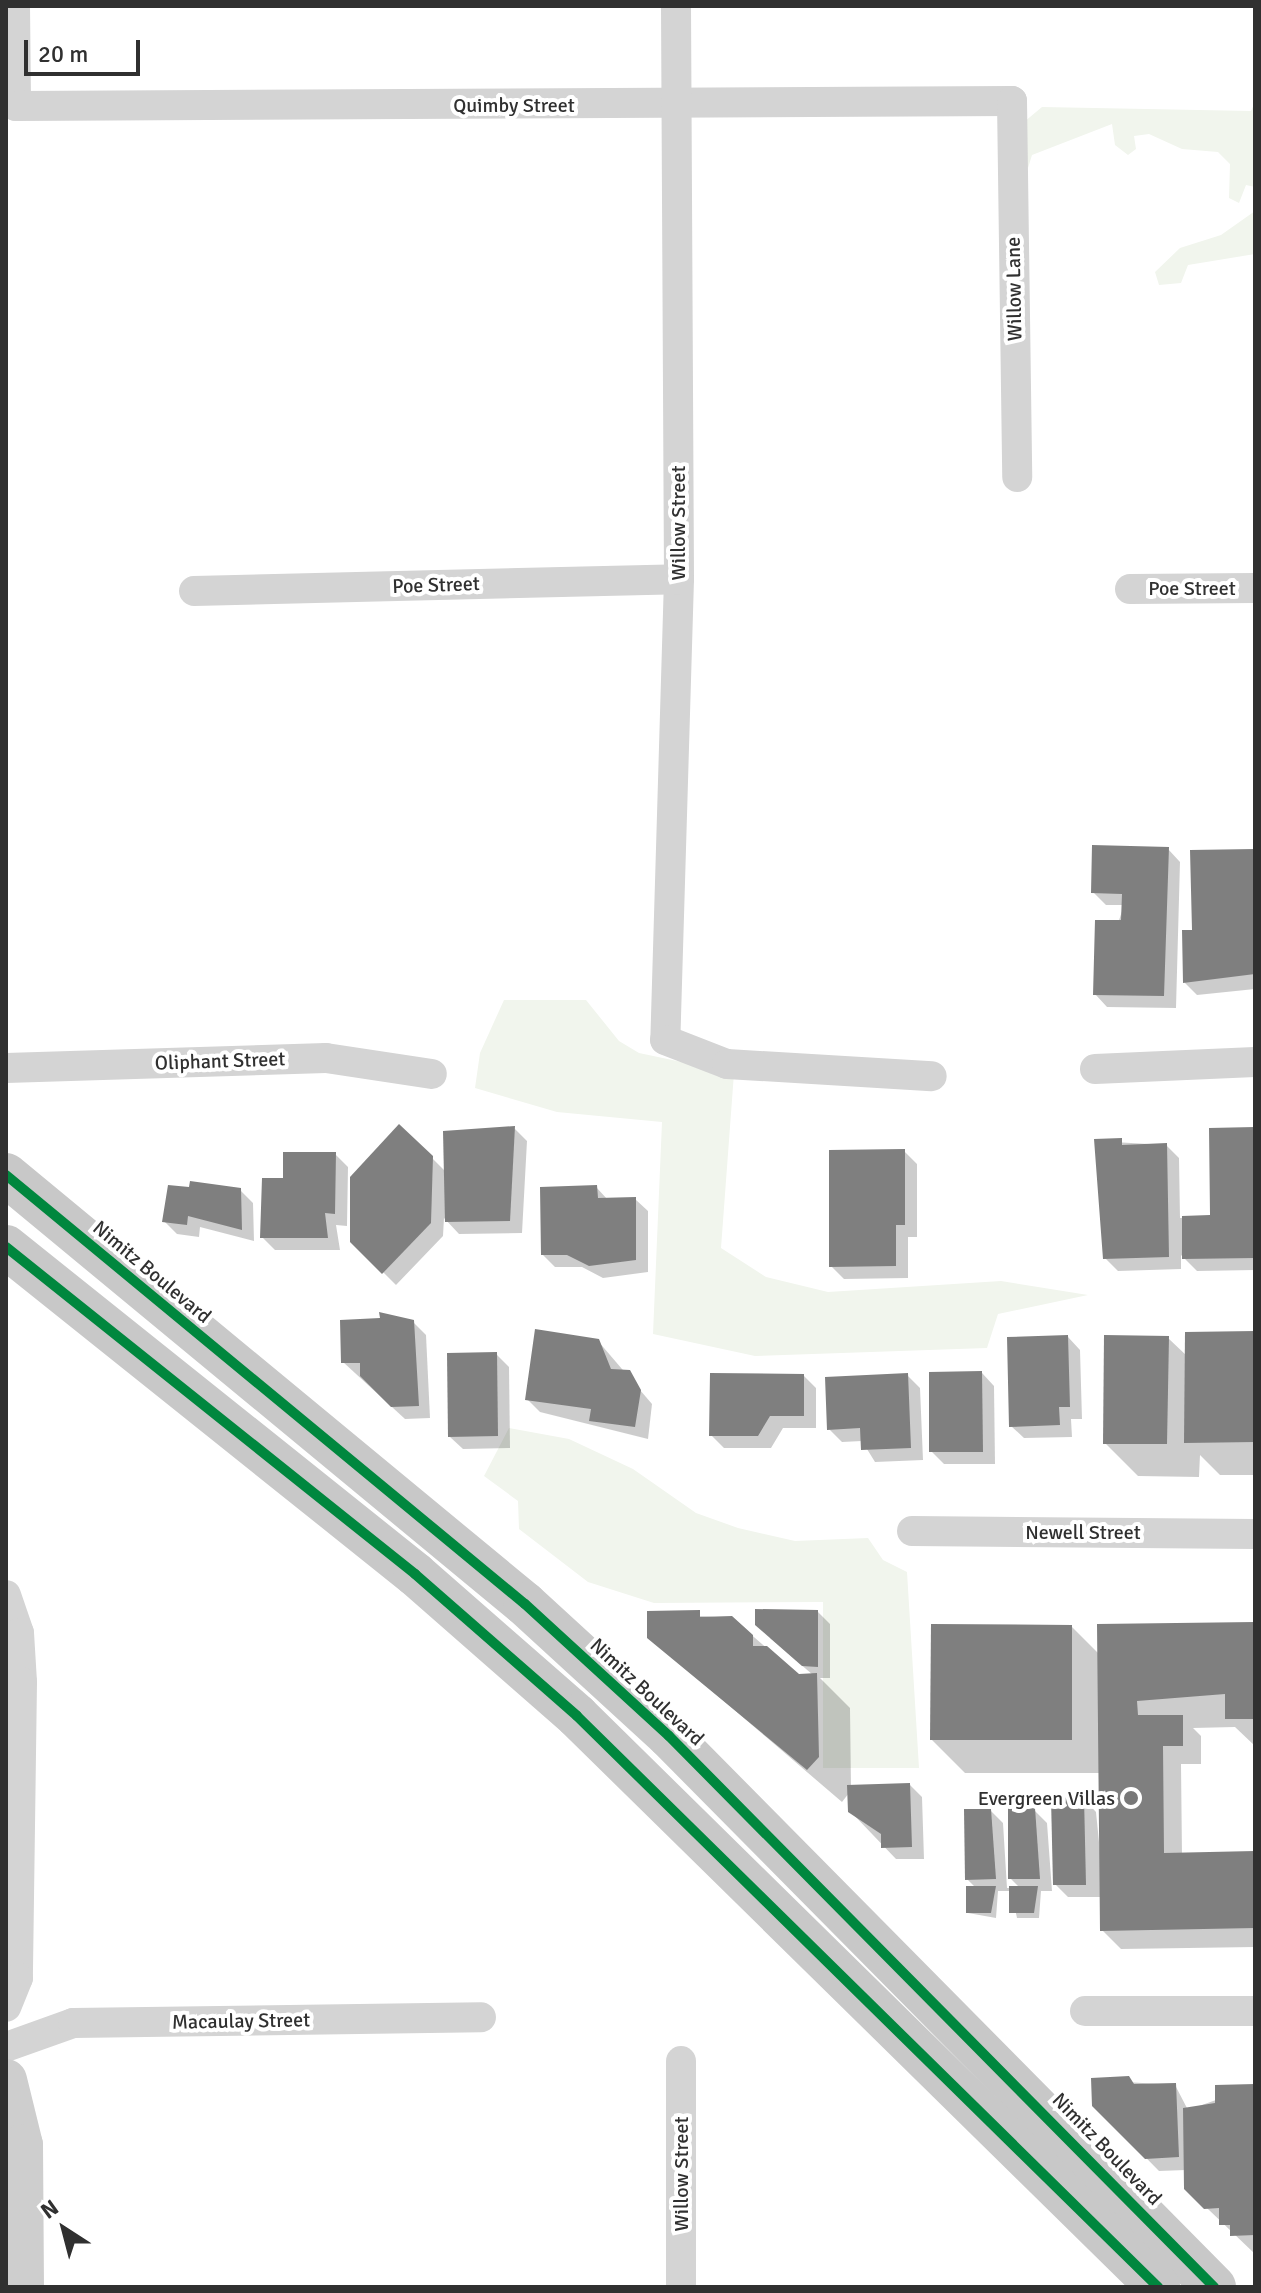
<!DOCTYPE html>
<html>
<head>
<meta charset="utf-8">
<style>
  body { margin:0 }
  #map { position:relative; width:1261px; height:2293px; overflow:hidden; background:#fff; font-family:Signika,sans-serif }
  div>[style] { position:absolute }
  .green>* { inset:0; background:#f1f5ed }
  .shadow>* { inset:0; background:#0003 }
  .building>* { inset:0; background:#7f7f7f }
  .street>* { height:30px; margin:-15px; padding:0 15px; transform-origin:15px; border-radius:15px; background:#d4d4d4 }
  .secondary>* { height:42px; margin:-21px; padding:0 21px; transform-origin:21px; border-radius:21px; background:#cecece }
  .primary>* { height:44px; margin:-22px; padding:0 22px; transform-origin:22px; border-radius:22px; background:#c8c8c8 }
  .cycleway>* { height:10px; margin:-5px; padding:0 5px; transform-origin:5px; border-radius:5px; background:#00873e }
  .dots>* { width:22px; height:22px; translate:-50% -50%; box-sizing:border-box; border:4px solid #fff; border-radius:50% }
  span { translate:-50% -50%; white-space:nowrap; text-align:center; line-height:1.15; -webkit-text-stroke:8px #fff; paint-order:stroke }
  .street-label { font-size:20px; color:#303030 }
  .poi-label { font-size:20px; color:#303030 }
  .right { translate:-100% -50%; text-align:right }
  .frame { position:absolute; inset:0; border:8px solid #303030; pointer-events:none }
  .north { position:absolute; left:24px; top:2189px; width:80px; height:80px; -webkit-text-stroke:6px #fff; paint-order:stroke; rotate:324deg; font-size:22px; font-weight:700; line-height:32px; text-align:center; color:#303030 }
  .north::after { content:''; display:block; margin:auto; width:28px; height:36px; background:#303030; clip-path:polygon(50% 0,100% 100%,50% 72%,0 100%) }
  .scale { position:absolute; left:24px; top:40px; width:116px; height:36px; box-sizing:border-box; border:4px solid #303030; border-top:0; padding-left:10px; font-size:24px; line-height:28px; white-space:nowrap; color:#303030; -webkit-text-stroke:6px #fff; paint-order:stroke }
</style>
</head>
<body>
<div id="map">
  <div class="green">
    <i style="clip-path:polygon(1255px 102px,1255px 187px,1246px 185px,1239px 203px,1229px 198px,1230px 164px,1218px 152px,1182px 149px,1149px 134px,1134px 136px,1136px 149px,1128px 155px,1115px 145px,1112px 124px,1032px 155px,1028px 168px,1021px 165px,1024px 122px,1042px 107px,1251px 111px)"></i>
    <i style="clip-path:polygon(1255px 211px,1255px 254px,1188px 265px,1181px 283px,1159px 285px,1155px 272px,1180px 248px,1221px 235px)"></i>
    <i style="clip-path:polygon(504px 1000px,586px 1000px,619px 1041px,639px 1053px,734px 1073px,721px 1248px,766px 1277px,828px 1292px,1001px 1281px,1088px 1295px,998px 1314px,987px 1348px,755px 1356px,653px 1334px,662px 1122px,557px 1112px,475px 1088px,480px 1053px)"></i>
    <i style="clip-path:polygon(509px 1428px,569px 1439px,633px 1469px,696px 1513px,738px 1528px,795px 1541px,868px 1538px,883px 1560px,907px 1572px,919px 1768px,823px 1768px,823px 1602px,654px 1603px,588px 1582px,519px 1529px,518px 1501px,484px 1476px)"></i>
  </div>
  <div class="shadow">
    <i style="clip-path:polygon(1168px 849px,1180px 862px,1176px 1008px,1107px 1007px,1095px 994px,1124px 905px,1106px 905px,1093px 892px)"></i>
    <i style="clip-path:polygon(1255px 851px,1255px 989px,1197px 995px,1185px 983px,1194px 932px)"></i>
    <i style="clip-path:polygon(514px 1128px,527px 1141px,522px 1233px,459px 1234px,444px 1218px,443px 1236px,396px 1285px,352px 1241px,431px 1157px,446px 1172px)"></i>
    <i style="clip-path:polygon(1255px 1129px,1255px 1270px,1197px 1271px,1181px 1255px,1181px 1269px,1118px 1271px,1105px 1258px,1096px 1141px,1166px 1145px,1179px 1158px,1180px 1218px,1212px 1217px)"></i>
    <i style="clip-path:polygon(904px 1151px,917px 1164px,917px 1237px,908px 1237px,908px 1278px,844px 1279px,831px 1266px)"></i>
    <i style="clip-path:polygon(335px 1154px,348px 1167px,347px 1226px,336px 1225px,340px 1250px,275px 1250px,262px 1237px,285px 1180px)"></i>
    <i style="clip-path:polygon(596px 1187px,608px 1200px,635px 1199px,648px 1211px,648px 1272px,603px 1278px,582px 1267px,555px 1267px,543px 1255px)"></i>
    <i style="clip-path:polygon(240px 1190px,253px 1203px,254px 1241px,200px 1227px,199px 1237px,177px 1234px,164px 1221px)"></i>
    <i style="clip-path:polygon(413px 1322px,426px 1335px,430px 1418px,405px 1419px,343px 1362px)"></i>
    <i style="clip-path:polygon(1255px 1333px,1255px 1475px,1220px 1475px,1200px 1455px,1199px 1477px,1138px 1476px,1105px 1443px,1168px 1338px,1187px 1356px)"></i>
    <i style="clip-path:polygon(1068px 1337px,1080px 1350px,1082px 1419px,1071px 1419px,1072px 1437px,1024px 1438px,1011px 1426px)"></i>
    <i style="clip-path:polygon(598px 1341px,652px 1404px,648px 1439px,540px 1412px,527px 1399px)"></i>
    <i style="clip-path:polygon(496px 1354px,509px 1367px,510px 1448px,463px 1449px,450px 1437px)"></i>
    <i style="clip-path:polygon(982px 1373px,994px 1386px,995px 1464px,944px 1464px,931px 1451px)"></i>
    <i style="clip-path:polygon(907px 1375px,920px 1388px,923px 1460px,875px 1462px,862px 1441px,842px 1442px,829px 1429px)"></i>
    <i style="clip-path:polygon(804px 1376px,816px 1388px,816px 1428px,783px 1428px,771px 1448px,724px 1448px,711px 1435px)"></i>
    <i style="clip-path:polygon(818px 1612px,830px 1624px,830px 1678px,820px 1678px,850px 1708px,851px 1787px,910px 1785px,922px 1797px,924px 1859px,896px 1859px,850px 1811px,849px 1793px,842px 1802px,649px 1637px,649px 1613px,732px 1618px,799px 1676px,813px 1675px,770px 1638px)"></i>
    <i style="clip-path:polygon(1255px 1624px,1255px 1746px,1235px 1727px,1193px 1728px,1201px 1736px,1201px 1764px,1181px 1764px,1182px 1855px,1255px 1853px,1255px 1947px,1121px 1949px,1102px 1930px,1101px 1897px,1068px 1897px,1055px 1884px,1084px 1799px,1096px 1812px,1101px 1862px,1100px 1773px,965px 1773px,932px 1740px,1071px 1626px,1099px 1654px)"></i>
    <i style="clip-path:polygon(990px 1810px,1003px 1823px,1007px 1888px,1020px 1888px,1010px 1878px,1034px 1810px,1047px 1823px,1052px 1891px,1041px 1891px,1039px 1918px,1017px 1918px,1011px 1891px,998px 1891px,996px 1918px,968px 1913px,976px 1888px,967px 1879px)"></i>
    <i style="clip-path:polygon(1093px 2080px,1175px 2085px,1188px 2110px,1255px 2086px,1255px 2254px,1186px 2188px,1186px 2170px,1159px 2171px,1094px 2105px)"></i>
  </div>
  <div class="building">
    <i style="clip-path:polygon(1092px 845px,1169px 847px,1164px 996px,1093px 995px,1095px 920px,1121px 920px,1122px 894px,1091px 893px)"></i>
    <i style="clip-path:polygon(1255px 849px,1255px 974px,1183px 983px,1182px 930px,1192px 930px,1190px 850px)"></i>
    <i style="clip-path:polygon(399px 1124px,433px 1156px,431px 1223px,382px 1274px,350px 1242px,350px 1177px)"></i>
    <i style="clip-path:polygon(515px 1126px,510px 1221px,445px 1222px,443px 1131px)"></i>
    <i style="clip-path:polygon(1255px 1127px,1255px 1258px,1182px 1259px,1182px 1216px,1210px 1215px,1209px 1128px)"></i>
    <i style="clip-path:polygon(1122px 1138px,1122px 1145px,1167px 1143px,1169px 1257px,1103px 1259px,1094px 1139px)"></i>
    <i style="clip-path:polygon(905px 1149px,905px 1225px,896px 1225px,896px 1266px,829px 1267px,829px 1150px)"></i>
    <i style="clip-path:polygon(283px 1152px,336px 1152px,335px 1214px,325px 1213px,328px 1238px,260px 1238px,262px 1178px,283px 1178px)"></i>
    <i style="clip-path:polygon(190px 1181px,241px 1188px,242px 1230px,188px 1216px,187px 1225px,162px 1222px,168px 1185px,189px 1187px)"></i>
    <i style="clip-path:polygon(597px 1185px,598px 1198px,636px 1197px,636px 1260px,589px 1266px,567px 1255px,541px 1255px,540px 1187px)"></i>
    <i style="clip-path:polygon(379px 1312px,414px 1320px,419px 1406px,391px 1407px,360px 1376px,360px 1363px,341px 1363px,340px 1320px,380px 1318px)"></i>
    <i style="clip-path:polygon(535px 1329px,599px 1339px,611px 1369px,630px 1370px,641px 1390px,635px 1427px,589px 1421px,591px 1409px,525px 1400px)"></i>
    <i style="clip-path:polygon(1255px 1331px,1255px 1442px,1184px 1443px,1185px 1332px)"></i>
    <i style="clip-path:polygon(1068px 1335px,1070px 1407px,1059px 1407px,1060px 1425px,1009px 1427px,1007px 1337px)"></i>
    <i style="clip-path:polygon(1104px 1335px,1169px 1336px,1167px 1444px,1103px 1444px)"></i>
    <i style="clip-path:polygon(497px 1352px,498px 1436px,448px 1437px,447px 1353px)"></i>
    <i style="clip-path:polygon(982px 1371px,983px 1452px,929px 1452px,929px 1372px)"></i>
    <i style="clip-path:polygon(710px 1373px,804px 1374px,804px 1416px,770px 1416px,758px 1436px,709px 1436px)"></i>
    <i style="clip-path:polygon(908px 1373px,911px 1448px,861px 1450px,860px 1428px,827px 1430px,825px 1377px)"></i>
    <i style="clip-path:polygon(755px 1609px,818px 1610px,818px 1667px,802px 1666px,755px 1625px)"></i>
    <i style="clip-path:polygon(700px 1610px,700px 1617px,732px 1616px,753px 1635px,753px 1646px,767px 1646px,799px 1674px,817px 1673px,819px 1757px,807px 1770px,647px 1638px,647px 1611px)"></i>
    <i style="clip-path:polygon(1255px 1622px,1255px 1719px,1225px 1719px,1225px 1694px,1137px 1701px,1138px 1715px,1183px 1715px,1183px 1746px,1163px 1746px,1164px 1853px,1255px 1851px,1255px 1928px,1100px 1931px,1097px 1624px)"></i>
    <i style="clip-path:polygon(931px 1624px,1072px 1625px,1072px 1740px,930px 1740px)"></i>
    <i style="clip-path:polygon(910px 1783px,912px 1847px,881px 1848px,881px 1834px,848px 1812px,847px 1785px)"></i>
    <i style="clip-path:polygon(1084px 1797px,1086px 1885px,1053px 1885px,1051px 1798px)"></i>
    <i style="clip-path:polygon(1008px 1808px,1035px 1808px,1040px 1879px,1008px 1879px)"></i>
    <i style="clip-path:polygon(964px 1809px,991px 1809px,996px 1879px,965px 1880px)"></i>
    <i style="clip-path:polygon(966px 1886px,996px 1886px,991px 1913px,966px 1913px)"></i>
    <i style="clip-path:polygon(1009px 1886px,1038px 1886px,1034px 1913px,1009px 1913px)"></i>
    <i style="clip-path:polygon(1129px 2076px,1134px 2084px,1176px 2083px,1179px 2157px,1145px 2159px,1092px 2106px,1091px 2078px)"></i>
    <i style="clip-path:polygon(1255px 2084px,1255px 2235px,1230px 2236px,1230px 2225px,1219px 2225px,1219px 2208px,1204px 2209px,1184px 2189px,1183px 2108px,1215px 2103px,1215px 2085px)"></i>
  </div>
  <div class="street">
    <i style="left:15px;top:6px;width:100px;rotate:89.4deg"></i>
    <i style="left:16px;top:106px;width:996px;rotate:-0.29deg"></i>
    <i style="left:1012px;top:101px;width:376px;rotate:89.2deg"></i>
    <i style="left:676px;top:6px;width:573px;rotate:89.7deg"></i>
    <i style="left:679px;top:579px;width:461px;rotate:91.7deg"></i>
    <i style="left:665px;top:1040px;width:66px;rotate:21.2deg"></i>
    <i style="left:727px;top:1064px;width:205px;rotate:3.4deg"></i>
    <i style="left:1130px;top:589px;width:125px;rotate:-0.5deg"></i>
    <i style="left:194px;top:591px;width:485px;rotate:-1.4deg"></i>
    <i style="left:6px;top:1068px;width:320px;rotate:-1.8deg"></i>
    <i style="left:326px;top:1058px;width:107px;rotate:8.6deg"></i>
    <i style="left:1095px;top:1069px;width:160px;rotate:-2.5deg"></i>
    <i style="left:912px;top:1531px;width:343px;rotate:0.5deg"></i>
    <i style="left:6px;top:1595px;width:40px;rotate:71.1deg"></i>
    <i style="left:19px;top:1633px;width:49px;rotate:86.5deg"></i>
    <i style="left:22px;top:1682px;width:296px;rotate:90.8deg"></i>
    <i style="left:18px;top:1978px;width:31px;rotate:112deg"></i>
    <i style="left:1085px;top:2011px;width:170px"></i>
    <i style="left:6px;top:2047px;width:71px;rotate:-19.7deg"></i>
    <i style="left:73px;top:2023px;width:408px;rotate:-0.8deg"></i>
    <i style="left:681px;top:2287px;width:226px;rotate:-90deg"></i>
  </div>
  <div class="secondary">
    <i style="left:6px;top:2080px;width:67px;rotate:76.2deg"></i>
    <i style="left:22px;top:2145px;width:142px;rotate:89.6deg"></i>
  </div>
  <div class="primary">
    <i style="left:6px;top:1175px;width:673px;rotate:39.58deg"></i>
    <i style="left:525px;top:1604px;width:195px;rotate:42.5deg"></i>
    <i style="left:669px;top:1736px;width:775px;rotate:45.31deg"></i>
    <i style="left:6px;top:1247px;width:524px;rotate:38.64deg"></i>
    <i style="left:415px;top:1574px;width:215px;rotate:41.2deg"></i>
    <i style="left:577px;top:1716px;width:815px;rotate:44.5deg"></i>
  </div>
  <div class="cycleway">
    <i style="left:6px;top:1175px;width:673px;rotate:39.58deg"></i>
    <i style="left:525px;top:1604px;width:195px;rotate:42.5deg"></i>
    <i style="left:669px;top:1736px;width:775px;rotate:45.31deg"></i>
    <i style="left:6px;top:1247px;width:524px;rotate:38.64deg"></i>
    <i style="left:415px;top:1574px;width:215px;rotate:41.2deg"></i>
    <i style="left:577px;top:1716px;width:815px;rotate:44.5deg"></i>
  </div>
  <div class="dots">
    <i style="left:1131px;top:1798px;background:#787878"></i>
  </div>
  <div class="street-label">
    <span style="left:514px;top:105px">Quimby Street</span>
    <span style="left:1014px;top:289px;rotate:-91deg">Willow Lane</span>
    <span style="left:678px;top:523px;rotate:-90deg">Willow Street</span>
    <span style="left:436px;top:585px;rotate:-2deg">Poe Street</span>
    <span style="left:1192px;top:588px">Poe Street</span>
    <span style="left:220px;top:1061px;rotate:-2deg">Oliphant Street</span>
    <span style="left:152px;top:1272px;rotate:40deg">Nimitz Boulevard</span>
    <span style="left:1083px;top:1532px">Newell Street</span>
    <span style="left:647px;top:1692px;rotate:43deg">Nimitz Boulevard</span>
    <span style="left:241px;top:2021px;rotate:-1deg">Macaulay Street</span>
    <span style="left:1107px;top:2149px;rotate:46deg">Nimitz Boulevard</span>
    <span style="left:681px;top:2174px;rotate:-90deg">Willow Street</span>
  </div>
  <div class="poi-label">
    <span class="right" style="left:1115px;top:1798px">Evergreen Villas</span>
  </div>
  <div class="frame"></div>
  <div class="north">N</div>
  <div class="scale">20 m</div>
</div>
</body>
</html>
